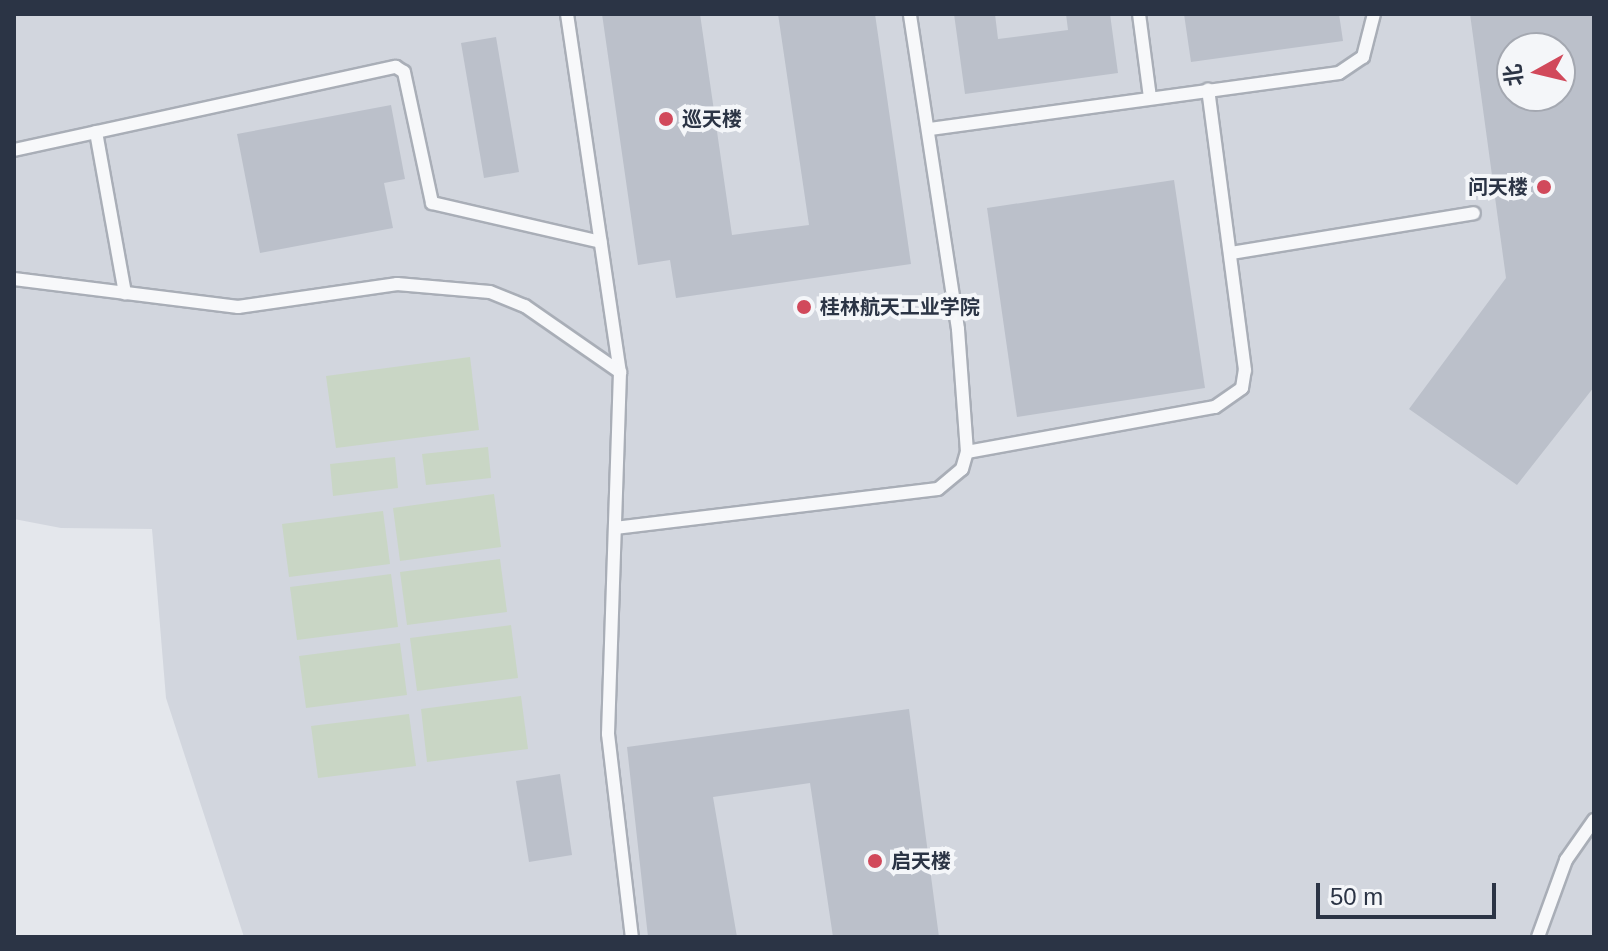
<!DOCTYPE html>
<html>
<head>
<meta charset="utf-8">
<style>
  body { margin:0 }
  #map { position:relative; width:1608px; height:951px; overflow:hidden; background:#e4e7ec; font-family:Helvetica,"Noto Sans SC",sans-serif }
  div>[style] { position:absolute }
  .built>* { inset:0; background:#d2d6de }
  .green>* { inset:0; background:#c9d6c5 }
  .building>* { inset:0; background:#bbc0ca }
  .roads { filter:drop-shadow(2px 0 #a9aeb7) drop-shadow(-2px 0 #a9aeb7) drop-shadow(0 2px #a9aeb7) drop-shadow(0 -2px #a9aeb7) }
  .service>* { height:12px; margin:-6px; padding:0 6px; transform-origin:6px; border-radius:6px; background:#f7f8fa }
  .dots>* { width:22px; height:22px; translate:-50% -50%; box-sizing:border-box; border:4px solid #f4f6f9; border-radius:50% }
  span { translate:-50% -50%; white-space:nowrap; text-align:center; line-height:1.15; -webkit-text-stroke:8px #f4f6f9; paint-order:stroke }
  .poi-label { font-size:20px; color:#2b3445; font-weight:700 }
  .left { translate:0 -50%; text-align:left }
  .right { translate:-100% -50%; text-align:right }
  .frame { position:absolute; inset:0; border:16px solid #2b3445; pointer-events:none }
  .north { position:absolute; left:1496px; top:32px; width:80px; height:80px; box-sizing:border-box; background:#f4f6f9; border:2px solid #a4a8b1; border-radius:50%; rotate:262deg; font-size:22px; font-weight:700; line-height:32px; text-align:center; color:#2b3445 }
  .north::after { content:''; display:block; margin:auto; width:28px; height:36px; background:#d1495b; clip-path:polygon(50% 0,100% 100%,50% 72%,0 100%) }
  .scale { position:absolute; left:1316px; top:883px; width:180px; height:36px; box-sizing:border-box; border:4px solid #2b3445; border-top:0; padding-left:10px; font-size:24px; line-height:28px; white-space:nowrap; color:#2b3445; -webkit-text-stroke:6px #f4f6f9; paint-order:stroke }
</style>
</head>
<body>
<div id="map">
  <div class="built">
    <i style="clip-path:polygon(evenodd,14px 14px,1594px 14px,1594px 937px,244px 937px,166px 698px,152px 529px,61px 528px,14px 519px,14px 14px,1512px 48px,1560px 48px,1560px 96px,1512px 96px,1512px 48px)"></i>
  </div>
  <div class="green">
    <i style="clip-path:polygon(470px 357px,479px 430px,336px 448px,326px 376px)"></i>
    <i style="clip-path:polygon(488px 447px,491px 478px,426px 485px,422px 454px)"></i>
    <i style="clip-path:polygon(395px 457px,398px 488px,333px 496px,330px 464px)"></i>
    <i style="clip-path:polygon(494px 494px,501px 547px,400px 561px,393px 508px)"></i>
    <i style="clip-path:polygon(383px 511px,390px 564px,289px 577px,282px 524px)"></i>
    <i style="clip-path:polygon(500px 559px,507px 612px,407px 625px,400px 572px)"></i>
    <i style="clip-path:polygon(391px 574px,398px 627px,297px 640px,290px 587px)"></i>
    <i style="clip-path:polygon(511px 625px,518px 678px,417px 691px,410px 638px)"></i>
    <i style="clip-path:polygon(400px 643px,407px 695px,306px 708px,299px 656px)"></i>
    <i style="clip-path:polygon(521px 696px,528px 749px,427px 762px,421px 709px)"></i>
    <i style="clip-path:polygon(409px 714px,416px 766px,318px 778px,311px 726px)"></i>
  </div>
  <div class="building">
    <i style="clip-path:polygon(602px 14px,700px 14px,732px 235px,809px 225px,778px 14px,875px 14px,911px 264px,676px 298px,670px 260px,638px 265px)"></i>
    <i style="clip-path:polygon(954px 14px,995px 14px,998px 39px,1068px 30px,1066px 14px,1110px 14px,1118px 73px,965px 94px)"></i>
    <i style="clip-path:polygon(1184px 14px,1339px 14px,1343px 41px,1191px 62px)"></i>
    <i style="clip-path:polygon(evenodd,1470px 14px,1594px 14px,1594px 387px,1517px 485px,1409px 409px,1506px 278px,1470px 14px,1512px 48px,1560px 48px,1560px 96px,1512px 96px,1512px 48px)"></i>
    <i style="clip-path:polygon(496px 37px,519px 172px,484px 178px,461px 43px)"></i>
    <i style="clip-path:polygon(391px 105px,405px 179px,384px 183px,393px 228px,260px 253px,237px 134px)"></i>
    <i style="clip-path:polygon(1174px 180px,1205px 388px,1017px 417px,987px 208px)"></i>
    <i style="clip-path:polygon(909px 709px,939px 937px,833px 937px,810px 783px,713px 797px,737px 937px,648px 937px,627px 747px)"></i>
    <i style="clip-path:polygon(560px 774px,572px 855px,529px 862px,516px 781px)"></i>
  </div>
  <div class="roads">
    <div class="service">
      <i style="left:567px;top:14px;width:362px;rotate:81.6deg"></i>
      <i style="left:620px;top:372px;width:362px;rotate:91.9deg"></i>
      <i style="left:608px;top:734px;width:204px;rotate:83.3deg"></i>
      <i style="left:1139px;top:14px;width:84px;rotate:82.5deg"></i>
      <i style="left:930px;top:129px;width:413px;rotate:-7.8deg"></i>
      <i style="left:1339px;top:73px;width:29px;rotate:-34deg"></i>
      <i style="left:1363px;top:57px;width:44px;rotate:-75.7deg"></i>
      <i style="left:96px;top:132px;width:164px;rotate:79.8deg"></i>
      <i style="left:14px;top:150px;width:391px;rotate:-12.3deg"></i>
      <i style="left:396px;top:67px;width:9px;rotate:32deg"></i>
      <i style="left:404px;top:72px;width:134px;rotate:77.9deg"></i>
      <i style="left:432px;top:203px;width:173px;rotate:13deg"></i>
      <i style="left:1231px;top:253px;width:246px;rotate:-9.3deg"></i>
      <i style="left:14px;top:279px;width:226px;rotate:7.1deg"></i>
      <i style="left:238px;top:307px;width:161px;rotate:-8.2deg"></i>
      <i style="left:397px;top:284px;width:93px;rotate:4.9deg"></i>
      <i style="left:490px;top:292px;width:38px;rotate:22deg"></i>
      <i style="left:525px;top:306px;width:116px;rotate:34.8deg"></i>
      <i style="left:967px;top:452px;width:252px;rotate:-10.3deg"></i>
      <i style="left:1215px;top:407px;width:33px;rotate:-35deg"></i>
      <i style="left:1242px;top:388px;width:18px;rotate:-81deg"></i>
      <i style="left:1245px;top:370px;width:283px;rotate:-97.5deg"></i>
      <i style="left:615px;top:528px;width:325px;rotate:-6.9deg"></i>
      <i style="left:938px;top:489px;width:31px;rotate:-40deg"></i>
      <i style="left:962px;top:469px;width:18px;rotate:-74deg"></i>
      <i style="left:967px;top:452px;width:123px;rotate:-94.2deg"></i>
      <i style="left:958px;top:329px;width:319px;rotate:-98.7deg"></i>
      <i style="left:1538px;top:937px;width:82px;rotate:-70deg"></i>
      <i style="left:1566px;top:860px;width:49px;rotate:-55deg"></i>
    </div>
  </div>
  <div class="dots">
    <i style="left:666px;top:119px;background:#d1495b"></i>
    <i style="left:1544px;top:187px;background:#d1495b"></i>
    <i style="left:804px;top:307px;background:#d1495b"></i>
    <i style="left:875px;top:861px;background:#d1495b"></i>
  </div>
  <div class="poi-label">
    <span class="left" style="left:682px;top:119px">巡天楼</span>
    <span class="right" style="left:1528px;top:187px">问天楼</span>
    <span class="left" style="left:820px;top:307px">桂林航天工业学院</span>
    <span class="left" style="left:891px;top:861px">启天楼</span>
  </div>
  <div class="frame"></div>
  <div class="north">北</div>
  <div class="scale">50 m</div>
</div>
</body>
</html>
